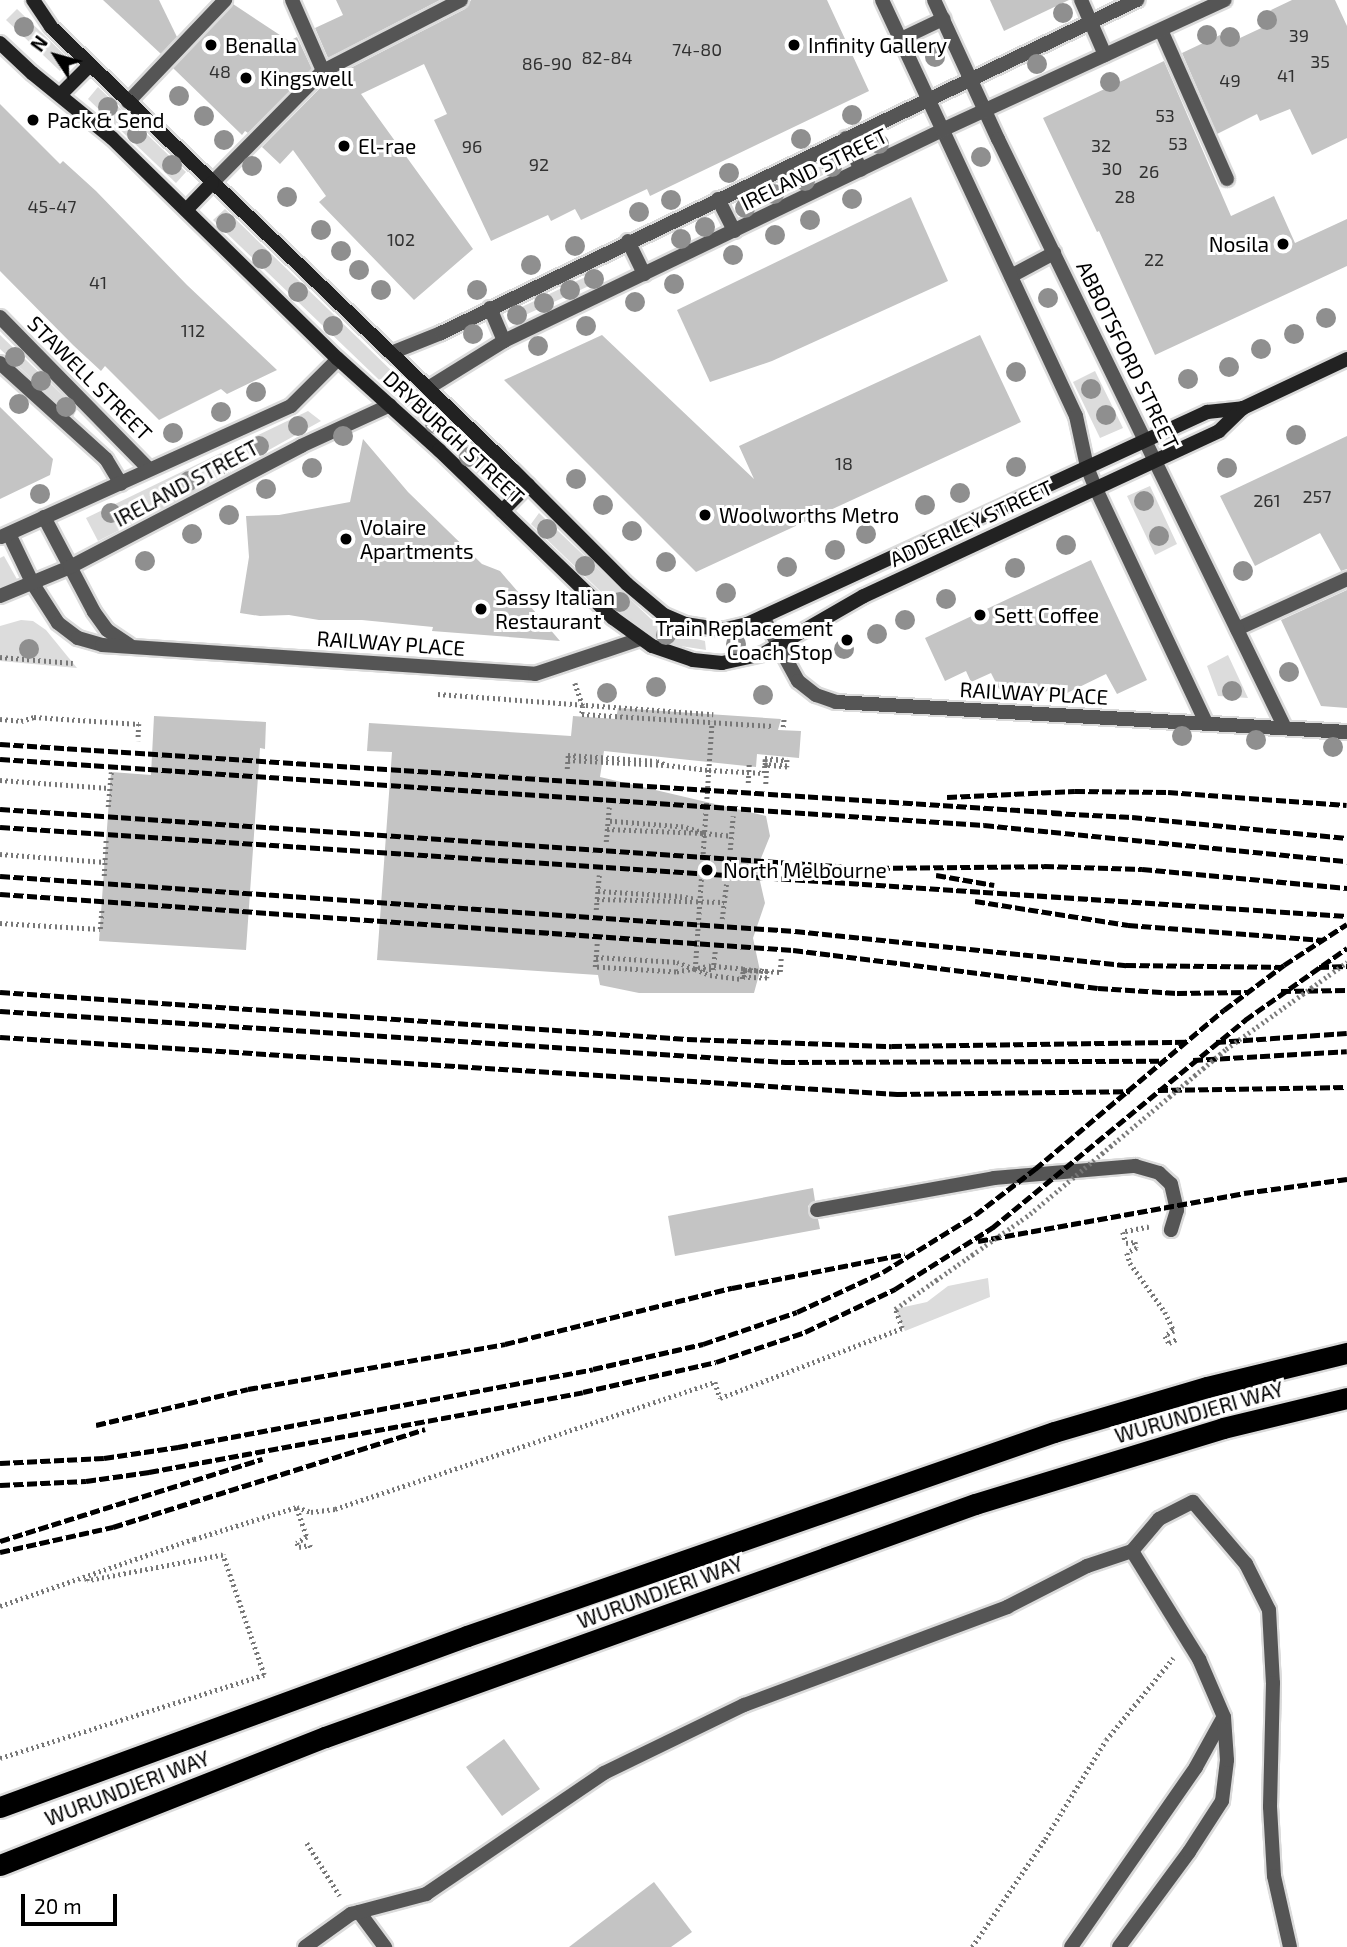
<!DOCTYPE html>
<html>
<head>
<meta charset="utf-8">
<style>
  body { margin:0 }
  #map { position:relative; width:1347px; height:1947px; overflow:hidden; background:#fff; font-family:"Exo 2",sans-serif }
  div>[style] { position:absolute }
  .green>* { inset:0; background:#dcdcdc }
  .building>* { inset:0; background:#c4c4c4 }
  .path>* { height:4.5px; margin-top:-2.25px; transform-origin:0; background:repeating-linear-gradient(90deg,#777 0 2px,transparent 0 5.5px) }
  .roads { filter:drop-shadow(2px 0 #dbdbdb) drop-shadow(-2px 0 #dbdbdb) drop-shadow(0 2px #dbdbdb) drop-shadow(0 -2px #dbdbdb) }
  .lane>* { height:14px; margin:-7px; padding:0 7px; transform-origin:7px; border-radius:7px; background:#555 }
  .street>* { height:14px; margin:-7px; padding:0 7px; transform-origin:7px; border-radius:7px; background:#555 }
  .secondary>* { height:14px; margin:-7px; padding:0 7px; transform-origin:7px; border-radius:7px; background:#222 }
  .highway>* { height:21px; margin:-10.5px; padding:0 10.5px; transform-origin:10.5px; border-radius:10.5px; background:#000 }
  .rail>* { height:5px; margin-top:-2.5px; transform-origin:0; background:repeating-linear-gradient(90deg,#000 0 10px,transparent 0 13.5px) }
  .path-bridge>* { height:4.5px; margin-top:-2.25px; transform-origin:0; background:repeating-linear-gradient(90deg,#777 0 2px,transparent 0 5.5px) }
  .trees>* { width:20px; height:20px; margin:-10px; border-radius:50%; background:#8f8f8f }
  .dots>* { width:19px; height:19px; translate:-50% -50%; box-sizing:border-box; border:4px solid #fff; border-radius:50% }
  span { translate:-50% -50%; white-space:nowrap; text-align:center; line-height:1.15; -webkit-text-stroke:6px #fff; paint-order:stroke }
  .number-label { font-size:18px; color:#313131 }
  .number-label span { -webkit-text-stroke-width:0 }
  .poi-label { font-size:21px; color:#000 }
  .left { translate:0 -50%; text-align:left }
  .right { translate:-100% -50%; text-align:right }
  .street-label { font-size:21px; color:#000 }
  .north { position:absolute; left:21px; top:21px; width:70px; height:70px; -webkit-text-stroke:5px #fff; paint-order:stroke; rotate:306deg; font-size:19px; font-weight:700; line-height:28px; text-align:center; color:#000 }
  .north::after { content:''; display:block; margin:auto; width:24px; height:32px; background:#000; clip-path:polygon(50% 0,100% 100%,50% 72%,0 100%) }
  .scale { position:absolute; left:21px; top:1894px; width:96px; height:32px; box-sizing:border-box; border:4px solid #000; border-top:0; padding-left:9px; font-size:21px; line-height:24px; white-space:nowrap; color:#000; -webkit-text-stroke:5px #fff; paint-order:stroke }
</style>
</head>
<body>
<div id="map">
  <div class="green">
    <i style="clip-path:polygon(17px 9px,70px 60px,60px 71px,6px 20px)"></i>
    <i style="clip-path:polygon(98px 87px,186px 172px,176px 183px,88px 99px)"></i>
    <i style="clip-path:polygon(836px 159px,840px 167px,742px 213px,740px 211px,739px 205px)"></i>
    <i style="clip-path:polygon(225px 209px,433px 411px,493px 469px,482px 479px,213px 220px)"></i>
    <i style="clip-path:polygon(598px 271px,602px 280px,512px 321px,511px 312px)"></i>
    <i style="clip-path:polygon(0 335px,77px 409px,73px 417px,0 349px)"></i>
    <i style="clip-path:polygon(1095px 371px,1123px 428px,1100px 438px,1073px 382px)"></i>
    <i style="clip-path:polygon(308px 411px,321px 421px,181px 499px,98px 541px,86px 518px)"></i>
    <i style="clip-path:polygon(1150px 486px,1177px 544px,1155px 555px,1127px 496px)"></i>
    <i style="clip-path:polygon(539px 513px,651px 619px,672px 633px,705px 641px,706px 650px,674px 645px,648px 634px,633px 623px,531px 524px)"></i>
    <i style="clip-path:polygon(4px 556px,18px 581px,0 587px,0 558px)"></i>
    <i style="clip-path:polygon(21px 620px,33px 621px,46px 630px,77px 668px,0 661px,0 626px)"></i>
    <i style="clip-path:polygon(1228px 655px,1248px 698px,1218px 696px,1207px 666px)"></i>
    <i style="clip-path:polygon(988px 1278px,990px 1297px,905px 1331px,895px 1309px,927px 1302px,948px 1286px)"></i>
  </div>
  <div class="building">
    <i style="clip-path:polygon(103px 0,159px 0,177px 37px,161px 54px)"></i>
    <i style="clip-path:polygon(336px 0,440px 0,328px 58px,315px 28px,343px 15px)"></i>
    <i style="clip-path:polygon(471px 0,827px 0,869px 91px,650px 196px,647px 189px,581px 220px,575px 209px,551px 221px,548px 215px,491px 241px,434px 120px,447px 114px,424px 64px,361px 94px,473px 249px,414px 300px,319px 202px,326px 196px,293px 150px,280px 164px,262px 147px,329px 79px,465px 9px)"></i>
    <i style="clip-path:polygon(990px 0,1069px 0,1004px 31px)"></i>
    <i style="clip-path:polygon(1292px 0,1335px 0,1347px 26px,1347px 138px,1312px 155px,1290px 109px,1260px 121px,1257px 114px,1217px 134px,1182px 53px,1220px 35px,1225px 45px,1276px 21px,1271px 10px)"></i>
    <i style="clip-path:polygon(233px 4px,289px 41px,297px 37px,312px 69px,248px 133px,245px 131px,242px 135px,173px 68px)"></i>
    <i style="clip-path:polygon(1164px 61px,1231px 216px,1274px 196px,1295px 243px,1347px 219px,1347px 266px,1155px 355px,1099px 231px,1097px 232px,1043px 118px)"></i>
    <i style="clip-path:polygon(0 104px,60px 164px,63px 161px,96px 191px,187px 285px,277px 370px,227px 394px,221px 389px,159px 420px,105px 366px,101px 371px,73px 345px,0 271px)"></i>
    <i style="clip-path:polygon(911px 197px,948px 281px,772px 361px,710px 382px,677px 310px)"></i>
    <i style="clip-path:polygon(602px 335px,754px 479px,739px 446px,980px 335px,1021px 422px,696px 572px,504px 380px)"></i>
    <i style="clip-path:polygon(0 407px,53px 459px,50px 475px,0 499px)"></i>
    <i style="clip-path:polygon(1347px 436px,1347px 569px,1341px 571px,1320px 533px,1255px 566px,1220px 496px)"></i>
    <i style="clip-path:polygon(363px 439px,408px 492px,482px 564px,500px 571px,560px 641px,432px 631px,433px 627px,362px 620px,319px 620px,289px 615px,260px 616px,240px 613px,249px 557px,246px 516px,279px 515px,350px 502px)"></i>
    <i style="clip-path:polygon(1091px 560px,1147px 680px,1117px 694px,1106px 674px,1067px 693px,1053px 689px,1038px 694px,1026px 691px,1016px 683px,999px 689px,991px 673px,971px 682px,966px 671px,945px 681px,925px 638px)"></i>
    <i style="clip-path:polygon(1347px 590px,1347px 708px,1321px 706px,1281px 620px)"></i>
    <i style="clip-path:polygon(618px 708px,781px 719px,778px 730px,801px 731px,799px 758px,757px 754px,756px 767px,604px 751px,600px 777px,766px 816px,770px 836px,757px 868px,765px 903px,753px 938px,760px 971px,754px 993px,639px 993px,600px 985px,598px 975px,377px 960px,392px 752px,367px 751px,369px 723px,571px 736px,573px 716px,616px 719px)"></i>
    <i style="clip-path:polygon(154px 716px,266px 722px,265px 749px,260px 748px,246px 950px,99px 941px,111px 772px,151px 775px)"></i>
    <i style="clip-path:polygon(813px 1188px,815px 1201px,808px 1206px,808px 1212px,818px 1219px,820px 1229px,675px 1256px,668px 1216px)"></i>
    <i style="clip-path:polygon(504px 1739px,540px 1789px,502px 1816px,466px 1767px)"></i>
    <i style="clip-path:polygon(654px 1882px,692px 1932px,671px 1947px,569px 1947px)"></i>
  </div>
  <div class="path">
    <i style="left:0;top:657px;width:73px;rotate:4.7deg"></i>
    <i style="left:575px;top:683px;width:24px;rotate:71deg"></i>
    <i style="left:583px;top:706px;width:8px;rotate:97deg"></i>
    <i style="left:582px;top:714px;width:192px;rotate:3.6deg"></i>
    <i style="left:438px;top:694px;width:276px;rotate:4.2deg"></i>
    <i style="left:0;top:719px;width:21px;rotate:5deg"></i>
    <i style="left:21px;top:721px;width:14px;rotate:-17deg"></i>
    <i style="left:34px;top:717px;width:105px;rotate:3.8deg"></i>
    <i style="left:139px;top:724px;width:17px;rotate:93deg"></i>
    <i style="left:783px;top:727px;width:10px;rotate:-84deg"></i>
    <i style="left:568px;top:760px;width:97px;rotate:3deg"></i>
    <i style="left:567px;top:769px;width:14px;rotate:-86deg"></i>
    <i style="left:568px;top:755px;width:89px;rotate:3.9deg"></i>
    <i style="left:657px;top:761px;width:11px;rotate:22deg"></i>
    <i style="left:667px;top:765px;width:42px;rotate:6.8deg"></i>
    <i style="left:709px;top:770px;width:55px;rotate:3.1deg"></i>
    <i style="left:764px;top:773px;width:15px;rotate:-86deg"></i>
    <i style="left:765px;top:758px;width:22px;rotate:5deg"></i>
    <i style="left:787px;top:760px;width:7px;rotate:90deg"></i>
    <i style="left:787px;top:767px;width:20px;rotate:-174deg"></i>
    <i style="left:767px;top:765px;width:2px;rotate:180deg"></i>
    <i style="left:765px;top:765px;width:6px;rotate:-90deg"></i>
    <i style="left:765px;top:759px;width:22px;rotate:3deg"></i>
    <i style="left:787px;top:760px;width:6px;rotate:90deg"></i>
    <i style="left:787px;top:766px;width:20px;rotate:-177deg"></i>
    <i style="left:767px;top:765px;width:19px;rotate:93deg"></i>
    <i style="left:0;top:780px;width:109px;rotate:4.2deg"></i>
    <i style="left:748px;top:783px;width:22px;rotate:-87deg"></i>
    <i style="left:108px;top:807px;width:35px;rotate:-85deg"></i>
    <i style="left:607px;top:829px;width:97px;rotate:2.4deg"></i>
    <i style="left:704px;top:833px;width:22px;rotate:-164deg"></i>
    <i style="left:683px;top:827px;width:76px;rotate:-175.5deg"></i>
    <i style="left:704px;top:833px;width:27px;rotate:6deg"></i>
    <i style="left:606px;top:842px;width:35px;rotate:-85deg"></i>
    <i style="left:730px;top:850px;width:34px;rotate:-85deg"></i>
    <i style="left:0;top:854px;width:105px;rotate:4.4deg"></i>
    <i style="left:104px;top:876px;width:36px;rotate:-87deg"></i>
    <i style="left:598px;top:891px;width:82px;rotate:3.5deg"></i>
    <i style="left:680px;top:896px;width:16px;rotate:11deg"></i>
    <i style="left:597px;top:899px;width:127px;rotate:1.4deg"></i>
    <i style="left:596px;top:910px;width:35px;rotate:-85deg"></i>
    <i style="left:722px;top:919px;width:35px;rotate:-83deg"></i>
    <i style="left:0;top:923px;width:100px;rotate:3.4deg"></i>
    <i style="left:100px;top:929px;width:21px;rotate:-85deg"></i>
    <i style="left:596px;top:957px;width:81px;rotate:3.5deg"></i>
    <i style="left:677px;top:962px;width:19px;rotate:21deg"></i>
    <i style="left:695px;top:969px;width:16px;rotate:22deg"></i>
    <i style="left:710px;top:975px;width:32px;rotate:7deg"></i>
    <i style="left:742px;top:979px;width:10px;rotate:-84deg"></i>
    <i style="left:743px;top:969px;width:32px;rotate:-175deg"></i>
    <i style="left:711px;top:966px;width:16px;rotate:169deg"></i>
    <i style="left:695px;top:969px;width:19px;rotate:171deg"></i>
    <i style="left:676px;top:972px;width:81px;rotate:-176.5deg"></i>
    <i style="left:595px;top:967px;width:10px;rotate:-84deg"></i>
    <i style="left:596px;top:957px;width:14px;rotate:-86deg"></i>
    <i style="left:695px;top:969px;width:248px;rotate:-86.1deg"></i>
    <i style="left:743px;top:969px;width:24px;rotate:5deg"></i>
    <i style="left:767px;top:971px;width:7px;rotate:90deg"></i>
    <i style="left:767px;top:978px;width:23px;rotate:-178deg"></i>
    <i style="left:744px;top:977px;width:7px;rotate:-82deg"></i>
    <i style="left:745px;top:970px;width:21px;rotate:3deg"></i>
    <i style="left:766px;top:971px;width:14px;rotate:4deg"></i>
    <i style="left:780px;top:972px;width:15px;rotate:-86deg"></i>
    <i style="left:703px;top:970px;width:10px"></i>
    <i style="left:713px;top:970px;width:19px;rotate:-84deg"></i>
    <i style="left:1149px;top:1227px;width:26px;rotate:169deg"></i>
    <i style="left:1123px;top:1232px;width:11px;rotate:75deg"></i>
    <i style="left:1126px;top:1243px;width:9px;rotate:-6deg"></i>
    <i style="left:1135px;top:1242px;width:6px;rotate:72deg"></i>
    <i style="left:1137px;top:1248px;width:11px;rotate:153deg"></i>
    <i style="left:1127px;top:1253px;width:10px;rotate:73deg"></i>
    <i style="left:1130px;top:1263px;width:60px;rotate:54.5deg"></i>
    <i style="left:1165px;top:1312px;width:21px;rotate:65deg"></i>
    <i style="left:1174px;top:1331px;width:10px;rotate:151deg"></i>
    <i style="left:1165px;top:1336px;width:8px;rotate:60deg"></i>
    <i style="left:1169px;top:1343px;width:9px;rotate:-27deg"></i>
    <i style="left:297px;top:1508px;width:31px;rotate:71deg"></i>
    <i style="left:307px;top:1537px;width:12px;rotate:149deg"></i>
    <i style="left:297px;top:1543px;width:4px;rotate:63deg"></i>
    <i style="left:299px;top:1547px;width:11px;rotate:-10deg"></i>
    <i style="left:310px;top:1545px;width:5px;rotate:68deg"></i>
    <i style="left:0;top:1606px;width:205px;rotate:-19.1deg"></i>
    <i style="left:194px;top:1539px;width:108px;rotate:-17.3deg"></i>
    <i style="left:297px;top:1507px;width:15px;rotate:20deg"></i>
    <i style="left:311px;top:1512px;width:24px;rotate:-7deg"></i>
    <i style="left:335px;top:1509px;width:401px;rotate:-18.5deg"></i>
    <i style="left:715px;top:1382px;width:17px;rotate:73deg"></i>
    <i style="left:720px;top:1398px;width:195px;rotate:-21deg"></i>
    <i style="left:902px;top:1328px;width:20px;rotate:-110deg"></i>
    <i style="left:0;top:1758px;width:277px;rotate:-17.5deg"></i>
    <i style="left:264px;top:1675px;width:127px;rotate:-108.9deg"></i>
    <i style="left:223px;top:1555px;width:138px;rotate:169.2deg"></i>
    <i style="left:87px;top:1581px;width:5px;rotate:-101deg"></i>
    <i style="left:307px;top:1843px;width:62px;rotate:58.1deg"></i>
    <i style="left:972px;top:1947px;width:130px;rotate:-55.9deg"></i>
    <i style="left:1045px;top:1839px;width:116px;rotate:-58.4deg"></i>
    <i style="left:1106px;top:1740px;width:106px;rotate:-50.7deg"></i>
  </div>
  <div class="roads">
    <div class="lane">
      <i style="left:292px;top:0;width:77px;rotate:66.4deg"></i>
      <i style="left:1081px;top:0;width:60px;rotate:66.4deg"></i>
      <i style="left:1161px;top:30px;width:163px;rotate:66.1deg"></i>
      <i style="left:901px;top:39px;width:47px;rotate:-25.5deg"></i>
      <i style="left:128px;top:102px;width:141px;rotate:-46.4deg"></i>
      <i style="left:846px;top:138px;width:35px;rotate:65deg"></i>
      <i style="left:212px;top:183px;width:158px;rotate:-45.3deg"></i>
      <i style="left:323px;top:71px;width:155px;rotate:-27.2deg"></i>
      <i style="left:718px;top:199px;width:36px;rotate:63deg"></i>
      <i style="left:628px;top:241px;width:37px;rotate:64deg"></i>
      <i style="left:1011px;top:276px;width:49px;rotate:-28.1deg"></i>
      <i style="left:490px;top:308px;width:36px;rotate:67deg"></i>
      <i style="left:1237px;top:629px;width:121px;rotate:-24.4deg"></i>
      <i style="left:817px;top:1210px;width:180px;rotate:-10.2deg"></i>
      <i style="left:994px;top:1178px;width:142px;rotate:-4.9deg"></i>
      <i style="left:1135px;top:1166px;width:25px;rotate:16deg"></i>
      <i style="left:1159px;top:1173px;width:16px;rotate:43deg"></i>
      <i style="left:1171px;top:1184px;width:27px;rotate:77deg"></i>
      <i style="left:1177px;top:1210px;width:21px;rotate:107deg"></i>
      <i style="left:359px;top:1912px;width:44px;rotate:53.4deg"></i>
      <i style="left:305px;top:1947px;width:57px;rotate:-35.7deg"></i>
      <i style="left:351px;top:1914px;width:78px;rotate:-14.9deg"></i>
      <i style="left:426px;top:1894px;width:215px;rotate:-34.2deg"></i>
      <i style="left:604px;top:1773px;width:156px;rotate:-25.9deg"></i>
      <i style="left:744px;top:1705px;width:281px;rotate:-20.4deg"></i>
      <i style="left:1007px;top:1607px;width:90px;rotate:-27.1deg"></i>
      <i style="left:1087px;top:1566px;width:47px;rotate:-18.4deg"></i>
      <i style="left:1132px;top:1551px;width:42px;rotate:-49.8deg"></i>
      <i style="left:1159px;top:1519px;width:38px;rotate:-27deg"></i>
      <i style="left:1193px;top:1502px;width:82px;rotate:49.5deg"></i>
      <i style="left:1246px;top:1564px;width:51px;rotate:63.4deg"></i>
      <i style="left:1269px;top:1610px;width:73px;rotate:86.9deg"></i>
      <i style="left:1273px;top:1683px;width:124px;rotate:91.4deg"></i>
      <i style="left:1270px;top:1807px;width:69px;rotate:86.7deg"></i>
      <i style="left:1274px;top:1876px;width:73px;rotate:77.3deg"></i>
      <i style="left:1071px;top:1947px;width:219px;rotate:-55.2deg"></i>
      <i style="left:1196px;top:1767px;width:56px;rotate:-61.1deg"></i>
      <i style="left:1119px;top:1947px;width:118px;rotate:-53.6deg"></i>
      <i style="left:1189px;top:1852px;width:61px;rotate:-57.1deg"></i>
      <i style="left:1222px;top:1801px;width:41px;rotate:-83deg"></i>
      <i style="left:1227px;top:1760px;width:43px;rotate:-94deg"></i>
      <i style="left:1224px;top:1717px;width:63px;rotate:-113.3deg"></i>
      <i style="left:1199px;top:1659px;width:127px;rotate:-121.8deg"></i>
    </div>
    <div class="street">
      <i style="left:882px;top:0;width:459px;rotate:65deg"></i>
      <i style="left:1076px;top:416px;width:52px;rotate:77.8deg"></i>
      <i style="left:1087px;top:467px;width:24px;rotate:68deg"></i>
      <i style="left:1096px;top:489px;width:259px;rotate:64.8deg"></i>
      <i style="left:934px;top:0;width:153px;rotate:65.3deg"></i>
      <i style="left:998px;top:139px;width:655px;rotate:64.02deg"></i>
      <i style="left:0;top:317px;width:213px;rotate:45.6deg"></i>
      <i style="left:391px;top:353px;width:54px;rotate:-21.8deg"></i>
      <i style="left:441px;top:333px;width:772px;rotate:-25.57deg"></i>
      <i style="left:0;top:363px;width:143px;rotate:42.2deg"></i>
      <i style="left:106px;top:459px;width:29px;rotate:59deg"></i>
      <i style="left:428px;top:388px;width:89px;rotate:-31.7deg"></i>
      <i style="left:504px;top:341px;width:486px;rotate:-25.7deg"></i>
      <i style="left:942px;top:130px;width:311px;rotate:-24.7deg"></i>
      <i style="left:44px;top:517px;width:107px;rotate:62.2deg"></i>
      <i style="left:94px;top:612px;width:22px;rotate:54deg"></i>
      <i style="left:107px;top:630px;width:27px;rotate:34deg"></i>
      <i style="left:9px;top:534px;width:55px;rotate:64.4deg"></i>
      <i style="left:33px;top:584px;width:46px;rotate:57.3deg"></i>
      <i style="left:58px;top:623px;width:25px;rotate:37deg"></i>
      <i style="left:78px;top:638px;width:25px;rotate:16deg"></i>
      <i style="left:102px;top:645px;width:434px;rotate:3.8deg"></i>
      <i style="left:535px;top:674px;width:111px;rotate:-18.4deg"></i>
      <i style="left:1px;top:537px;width:318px;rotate:-24.3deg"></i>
      <i style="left:291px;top:406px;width:66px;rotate:-45deg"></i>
      <i style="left:0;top:596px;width:76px;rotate:-22.5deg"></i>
      <i style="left:70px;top:567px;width:261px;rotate:-27.6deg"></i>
      <i style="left:301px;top:446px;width:98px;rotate:-24.7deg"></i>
      <i style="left:763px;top:617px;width:73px;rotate:61.3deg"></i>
      <i style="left:798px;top:681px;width:23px;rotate:38deg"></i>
      <i style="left:816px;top:695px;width:21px;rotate:19deg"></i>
      <i style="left:836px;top:702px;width:512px;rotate:3.36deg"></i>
    </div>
    <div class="secondary">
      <i style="left:33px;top:0;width:32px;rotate:56deg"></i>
      <i style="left:51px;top:27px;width:640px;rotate:43.8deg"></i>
      <i style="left:513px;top:470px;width:161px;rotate:45deg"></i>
      <i style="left:627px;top:584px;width:48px;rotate:40deg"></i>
      <i style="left:664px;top:615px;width:23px;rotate:23deg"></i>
      <i style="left:685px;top:624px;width:37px;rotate:9deg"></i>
      <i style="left:722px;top:630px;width:26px;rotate:-13deg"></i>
      <i style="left:747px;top:624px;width:507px;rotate:-24.74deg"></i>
      <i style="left:1207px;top:412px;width:36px;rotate:-6deg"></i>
      <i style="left:0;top:43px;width:44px;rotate:43.2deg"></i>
      <i style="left:32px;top:73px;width:103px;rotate:39.1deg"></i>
      <i style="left:112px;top:138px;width:316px;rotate:44.4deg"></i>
      <i style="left:338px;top:359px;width:136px;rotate:42deg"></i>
      <i style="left:439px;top:450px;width:242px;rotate:44deg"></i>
      <i style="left:613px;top:618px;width:48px;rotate:35.7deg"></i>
      <i style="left:652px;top:646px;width:43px;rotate:18.9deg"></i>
      <i style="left:693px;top:660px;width:29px;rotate:6deg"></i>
      <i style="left:722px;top:663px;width:42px;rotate:-12.4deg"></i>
      <i style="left:763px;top:654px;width:116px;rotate:-29.9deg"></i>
      <i style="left:864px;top:596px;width:391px;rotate:-24.9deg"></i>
      <i style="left:1219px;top:431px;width:33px;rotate:-44deg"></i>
      <i style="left:1243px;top:408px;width:115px;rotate:-25.2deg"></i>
      <i style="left:60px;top:95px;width:42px;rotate:-45deg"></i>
      <i style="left:187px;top:209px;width:36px;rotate:-46deg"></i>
      <i style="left:502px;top:511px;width:37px;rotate:-45deg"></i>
    </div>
    <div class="highway">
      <i style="left:0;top:1807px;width:497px;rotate:-20.1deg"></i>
      <i style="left:467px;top:1636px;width:621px;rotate:-19.16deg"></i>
      <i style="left:1054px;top:1432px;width:159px;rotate:-16.4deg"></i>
      <i style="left:1207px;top:1387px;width:144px;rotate:-13.7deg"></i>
      <i style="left:0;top:1865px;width:349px;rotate:-21.5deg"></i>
      <i style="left:325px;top:1737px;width:690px;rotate:-19.72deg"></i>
      <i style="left:975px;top:1504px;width:259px;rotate:-17deg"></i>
      <i style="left:1223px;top:1428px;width:128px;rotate:-13.6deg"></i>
    </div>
  </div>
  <div class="rail">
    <i style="left:0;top:744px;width:1065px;rotate:3.71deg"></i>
    <i style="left:0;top:759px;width:986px;rotate:3.84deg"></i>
    <i style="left:984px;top:825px;width:365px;rotate:5.7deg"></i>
    <i style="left:947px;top:797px;width:128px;rotate:-2.7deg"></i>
    <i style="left:1075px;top:791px;width:93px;rotate:0.6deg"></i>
    <i style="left:1168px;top:792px;width:179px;rotate:4.2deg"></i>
    <i style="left:0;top:809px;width:868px;rotate:3.9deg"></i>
    <i style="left:866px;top:868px;width:178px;rotate:-0.6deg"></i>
    <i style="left:1044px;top:866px;width:98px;rotate:1.8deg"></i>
    <i style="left:1142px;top:869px;width:206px;rotate:5.3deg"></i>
    <i style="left:1052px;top:813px;width:80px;rotate:2.9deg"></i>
    <i style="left:1132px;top:817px;width:216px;rotate:5.6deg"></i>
    <i style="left:0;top:827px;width:1350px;rotate:3.78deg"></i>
    <i style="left:936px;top:875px;width:59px;rotate:9.8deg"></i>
    <i style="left:0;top:876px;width:797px;rotate:3.96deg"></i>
    <i style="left:795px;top:931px;width:333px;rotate:5.9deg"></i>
    <i style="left:1126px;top:965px;width:155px;rotate:0.7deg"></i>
    <i style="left:0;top:894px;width:795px;rotate:4.04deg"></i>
    <i style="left:793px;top:950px;width:307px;rotate:7.1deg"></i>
    <i style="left:1098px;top:988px;width:79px;rotate:3.6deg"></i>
    <i style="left:1177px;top:993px;width:72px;rotate:-0.8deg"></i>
    <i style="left:975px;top:901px;width:155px;rotate:8.9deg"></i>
    <i style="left:1128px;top:925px;width:196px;rotate:4.4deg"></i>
    <i style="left:1319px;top:967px;width:28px;rotate:-2deg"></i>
    <i style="left:1281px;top:991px;width:66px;rotate:-0.9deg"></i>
    <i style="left:0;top:992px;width:689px;rotate:3.91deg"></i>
    <i style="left:687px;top:1039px;width:205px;rotate:2deg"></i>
    <i style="left:892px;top:1046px;width:296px;rotate:-0.8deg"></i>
    <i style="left:0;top:1011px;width:787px;rotate:3.72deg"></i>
    <i style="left:785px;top:1062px;width:380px;rotate:-0.2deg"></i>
    <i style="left:0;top:1037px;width:899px;rotate:3.64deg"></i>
    <i style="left:897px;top:1094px;width:233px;rotate:-0.7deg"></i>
    <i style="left:1216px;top:1042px;width:131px;rotate:-3.9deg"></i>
    <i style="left:1193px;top:1060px;width:154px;rotate:-3.3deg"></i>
    <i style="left:1158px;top:1090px;width:189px;rotate:-0.9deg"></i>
    <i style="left:978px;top:1241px;width:270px;rotate:-10.2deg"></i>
    <i style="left:1244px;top:1193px;width:104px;rotate:-7.7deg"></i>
    <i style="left:96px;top:1425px;width:156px;rotate:-13.3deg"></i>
    <i style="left:248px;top:1389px;width:261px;rotate:-9.9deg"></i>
    <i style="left:505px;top:1344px;width:234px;rotate:-13.9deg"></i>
    <i style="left:732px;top:1288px;width:176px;rotate:-11.1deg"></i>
    <i style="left:0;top:1463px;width:104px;rotate:-2.8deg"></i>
    <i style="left:104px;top:1458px;width:75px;rotate:-8.5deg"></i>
    <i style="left:178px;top:1447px;width:422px;rotate:-10.6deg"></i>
    <i style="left:593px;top:1369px;width:113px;rotate:-12.8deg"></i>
    <i style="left:703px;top:1344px;width:99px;rotate:-18.8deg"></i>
    <i style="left:797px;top:1312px;width:95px;rotate:-24.9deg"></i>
    <i style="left:883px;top:1272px;width:108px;rotate:-31.8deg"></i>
    <i style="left:975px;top:1215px;width:76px;rotate:-37.5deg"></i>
    <i style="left:1035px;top:1169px;width:247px;rotate:-40.1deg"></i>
    <i style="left:1224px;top:1010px;width:75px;rotate:-36.9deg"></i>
    <i style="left:1284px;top:965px;width:75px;rotate:-33.1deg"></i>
    <i style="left:0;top:1485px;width:86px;rotate:-2.7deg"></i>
    <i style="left:86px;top:1481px;width:64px;rotate:-8.1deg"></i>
    <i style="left:149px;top:1472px;width:441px;rotate:-10.4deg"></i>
    <i style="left:583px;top:1392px;width:136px;rotate:-12.7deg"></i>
    <i style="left:716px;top:1362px;width:94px;rotate:-18.6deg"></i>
    <i style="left:805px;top:1332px;width:100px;rotate:-25.5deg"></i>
    <i style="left:895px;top:1289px;width:115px;rotate:-32.2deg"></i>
    <i style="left:992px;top:1228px;width:328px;rotate:-39.4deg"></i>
    <i style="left:1245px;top:1020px;width:125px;rotate:-35.2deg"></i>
    <i style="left:0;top:1541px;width:275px;rotate:-17.4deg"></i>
    <i style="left:0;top:1552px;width:116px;rotate:-12.5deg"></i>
    <i style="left:113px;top:1527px;width:327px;rotate:-17.4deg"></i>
  </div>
  <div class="path-bridge">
    <i style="left:895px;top:1309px;width:165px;rotate:-35.1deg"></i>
    <i style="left:1030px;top:1214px;width:256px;rotate:-40.1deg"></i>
    <i style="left:1226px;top:1049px;width:149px;rotate:-35.7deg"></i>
  </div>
  <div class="trees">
    <i style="left:1063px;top:13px"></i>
    <i style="left:1267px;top:20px"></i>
    <i style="left:24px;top:27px"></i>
    <i style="left:1207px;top:35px"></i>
    <i style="left:1230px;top:37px"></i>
    <i style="left:935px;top:57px"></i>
    <i style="left:1037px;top:64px"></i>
    <i style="left:1110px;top:82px"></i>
    <i style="left:179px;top:96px"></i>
    <i style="left:108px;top:107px"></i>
    <i style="left:852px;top:115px"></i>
    <i style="left:204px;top:116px"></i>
    <i style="left:137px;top:134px"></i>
    <i style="left:801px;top:139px"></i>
    <i style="left:224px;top:140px"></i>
    <i style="left:879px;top:144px"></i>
    <i style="left:981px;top:157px"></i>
    <i style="left:172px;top:165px"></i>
    <i style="left:252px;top:166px"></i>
    <i style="left:832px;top:167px"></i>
    <i style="left:729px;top:173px"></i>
    <i style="left:805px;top:181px"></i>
    <i style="left:774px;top:194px"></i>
    <i style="left:287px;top:197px"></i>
    <i style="left:852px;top:199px"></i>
    <i style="left:671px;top:200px"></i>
    <i style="left:745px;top:208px"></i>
    <i style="left:639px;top:212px"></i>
    <i style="left:810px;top:220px"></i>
    <i style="left:226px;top:223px"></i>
    <i style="left:705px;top:227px"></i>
    <i style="left:321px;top:230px"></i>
    <i style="left:775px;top:235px"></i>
    <i style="left:681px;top:239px"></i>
    <i style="left:575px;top:246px"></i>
    <i style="left:341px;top:251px"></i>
    <i style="left:733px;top:255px"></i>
    <i style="left:262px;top:259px"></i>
    <i style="left:531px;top:265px"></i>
    <i style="left:359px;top:270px"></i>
    <i style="left:594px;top:279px"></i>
    <i style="left:674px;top:284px"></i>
    <i style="left:381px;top:290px"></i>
    <i style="left:477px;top:290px"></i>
    <i style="left:570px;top:290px"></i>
    <i style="left:298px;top:292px"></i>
    <i style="left:1048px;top:298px"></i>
    <i style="left:635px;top:302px"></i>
    <i style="left:544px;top:303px"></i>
    <i style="left:517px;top:315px"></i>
    <i style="left:1326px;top:318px"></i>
    <i style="left:333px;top:326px"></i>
    <i style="left:586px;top:326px"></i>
    <i style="left:473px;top:334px"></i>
    <i style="left:1294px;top:334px"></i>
    <i style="left:538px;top:346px"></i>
    <i style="left:1261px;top:349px"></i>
    <i style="left:15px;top:357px"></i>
    <i style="left:1229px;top:367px"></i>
    <i style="left:1016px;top:372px"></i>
    <i style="left:1188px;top:379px"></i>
    <i style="left:41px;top:381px"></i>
    <i style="left:1091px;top:389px"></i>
    <i style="left:256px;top:392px"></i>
    <i style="left:19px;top:404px"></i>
    <i style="left:66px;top:407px"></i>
    <i style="left:221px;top:412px"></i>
    <i style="left:1106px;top:415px"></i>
    <i style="left:435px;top:424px"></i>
    <i style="left:298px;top:426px"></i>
    <i style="left:173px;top:433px"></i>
    <i style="left:1296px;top:435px"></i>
    <i style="left:343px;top:436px"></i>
    <i style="left:259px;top:446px"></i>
    <i style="left:469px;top:457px"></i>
    <i style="left:224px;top:464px"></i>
    <i style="left:1016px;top:467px"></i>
    <i style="left:312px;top:468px"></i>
    <i style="left:1227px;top:468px"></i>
    <i style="left:576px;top:479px"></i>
    <i style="left:189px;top:481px"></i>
    <i style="left:266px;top:489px"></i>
    <i style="left:960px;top:493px"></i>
    <i style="left:40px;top:494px"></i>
    <i style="left:1144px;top:501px"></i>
    <i style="left:603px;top:505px"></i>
    <i style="left:925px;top:505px"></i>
    <i style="left:111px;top:513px"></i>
    <i style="left:229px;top:515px"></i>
    <i style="left:547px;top:529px"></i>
    <i style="left:632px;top:531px"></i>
    <i style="left:192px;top:534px"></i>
    <i style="left:866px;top:534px"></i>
    <i style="left:1159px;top:536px"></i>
    <i style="left:1066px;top:545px"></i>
    <i style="left:835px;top:550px"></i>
    <i style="left:145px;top:561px"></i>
    <i style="left:666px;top:562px"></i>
    <i style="left:585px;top:566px"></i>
    <i style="left:787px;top:567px"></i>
    <i style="left:1015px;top:568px"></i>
    <i style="left:1243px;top:571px"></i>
    <i style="left:726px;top:593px"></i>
    <i style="left:946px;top:599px"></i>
    <i style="left:620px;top:602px"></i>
    <i style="left:905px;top:620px"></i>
    <i style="left:877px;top:634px"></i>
    <i style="left:666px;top:635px"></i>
    <i style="left:736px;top:644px"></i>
    <i style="left:29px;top:649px"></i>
    <i style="left:844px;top:649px"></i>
    <i style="left:1289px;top:672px"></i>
    <i style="left:656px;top:687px"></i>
    <i style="left:1232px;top:691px"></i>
    <i style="left:607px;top:693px"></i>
    <i style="left:763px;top:695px"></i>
    <i style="left:1182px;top:736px"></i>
    <i style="left:1256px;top:740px"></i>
    <i style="left:1333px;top:747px"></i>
  </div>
  <div class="dots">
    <i style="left:211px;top:45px;background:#000"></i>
    <i style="left:794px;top:45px;background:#000"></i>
    <i style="left:246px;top:78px;background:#000"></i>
    <i style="left:33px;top:120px;background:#000"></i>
    <i style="left:344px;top:146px;background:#000"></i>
    <i style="left:1283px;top:244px;background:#000"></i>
    <i style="left:705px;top:515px;background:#000"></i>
    <i style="left:346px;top:539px;background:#000"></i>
    <i style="left:481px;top:609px;background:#000"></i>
    <i style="left:980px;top:615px;background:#000"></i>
    <i style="left:847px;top:640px;background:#000"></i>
    <i style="left:707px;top:870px;background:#000"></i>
  </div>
  <div class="number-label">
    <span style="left:1299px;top:35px">39</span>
    <span style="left:697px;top:49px">74-80</span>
    <span style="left:607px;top:57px">82-84</span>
    <span style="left:1320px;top:61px">35</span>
    <span style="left:547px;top:63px">86-90</span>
    <span style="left:220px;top:71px">48</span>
    <span style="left:1286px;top:75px">41</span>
    <span style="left:1230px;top:80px">49</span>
    <span style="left:1165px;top:115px">53</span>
    <span style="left:1178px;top:143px">53</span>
    <span style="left:1101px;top:145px">32</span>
    <span style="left:472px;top:146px">96</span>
    <span style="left:539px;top:164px">92</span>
    <span style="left:1112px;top:168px">30</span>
    <span style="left:1149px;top:171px">26</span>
    <span style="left:1125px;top:196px">28</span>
    <span style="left:52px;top:206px">45-47</span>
    <span style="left:401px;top:239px">102</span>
    <span style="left:1154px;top:259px">22</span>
    <span style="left:98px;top:282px">41</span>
    <span style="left:193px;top:330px">112</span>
    <span style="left:844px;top:463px">18</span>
    <span style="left:1317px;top:496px">257</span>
    <span style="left:1267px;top:500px">261</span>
  </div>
  <div class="poi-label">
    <span class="left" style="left:225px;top:45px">Benalla</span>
    <span class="left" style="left:808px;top:45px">Infinity Gallery</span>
    <span class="left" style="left:260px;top:78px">Kingswell</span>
    <span class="left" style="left:47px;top:120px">Pack &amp; Send</span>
    <span class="left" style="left:358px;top:146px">El-rae</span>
    <span class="right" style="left:1269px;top:244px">Nosila</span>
    <span class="left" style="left:719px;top:515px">Woolworths Metro</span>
    <span class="left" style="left:360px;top:539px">Volaire<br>Apartments</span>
    <span class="left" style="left:495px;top:609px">Sassy Italian<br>Restaurant</span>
    <span class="left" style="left:994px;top:615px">Sett Coffee</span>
    <span class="right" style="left:833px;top:640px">Train Replacement<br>Coach Stop</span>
    <span class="left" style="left:723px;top:870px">North Melbourne</span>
  </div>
  <div class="street-label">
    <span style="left:814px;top:169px;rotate:-26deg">IRELAND STREET</span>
    <span style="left:1128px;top:355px;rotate:64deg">ABBOTSFORD STREET</span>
    <span style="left:90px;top:378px;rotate:45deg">STAWELL STREET</span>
    <span style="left:454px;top:437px;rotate:43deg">DRYBURGH STREET</span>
    <span style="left:186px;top:483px;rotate:-28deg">IRELAND STREET</span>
    <span style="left:971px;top:523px;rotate:-25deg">ADDERLEY STREET</span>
    <span style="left:391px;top:643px;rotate:4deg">RAILWAY PLACE</span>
    <span style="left:1034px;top:693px;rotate:3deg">RAILWAY PLACE</span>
    <span style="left:1199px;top:1412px;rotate:-16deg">WURUNDJERI WAY</span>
    <span style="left:660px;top:1592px;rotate:-20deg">WURUNDJERI WAY</span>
    <span style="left:127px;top:1788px;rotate:-21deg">WURUNDJERI WAY</span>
  </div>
  <div class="north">N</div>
  <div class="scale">20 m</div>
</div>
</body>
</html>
